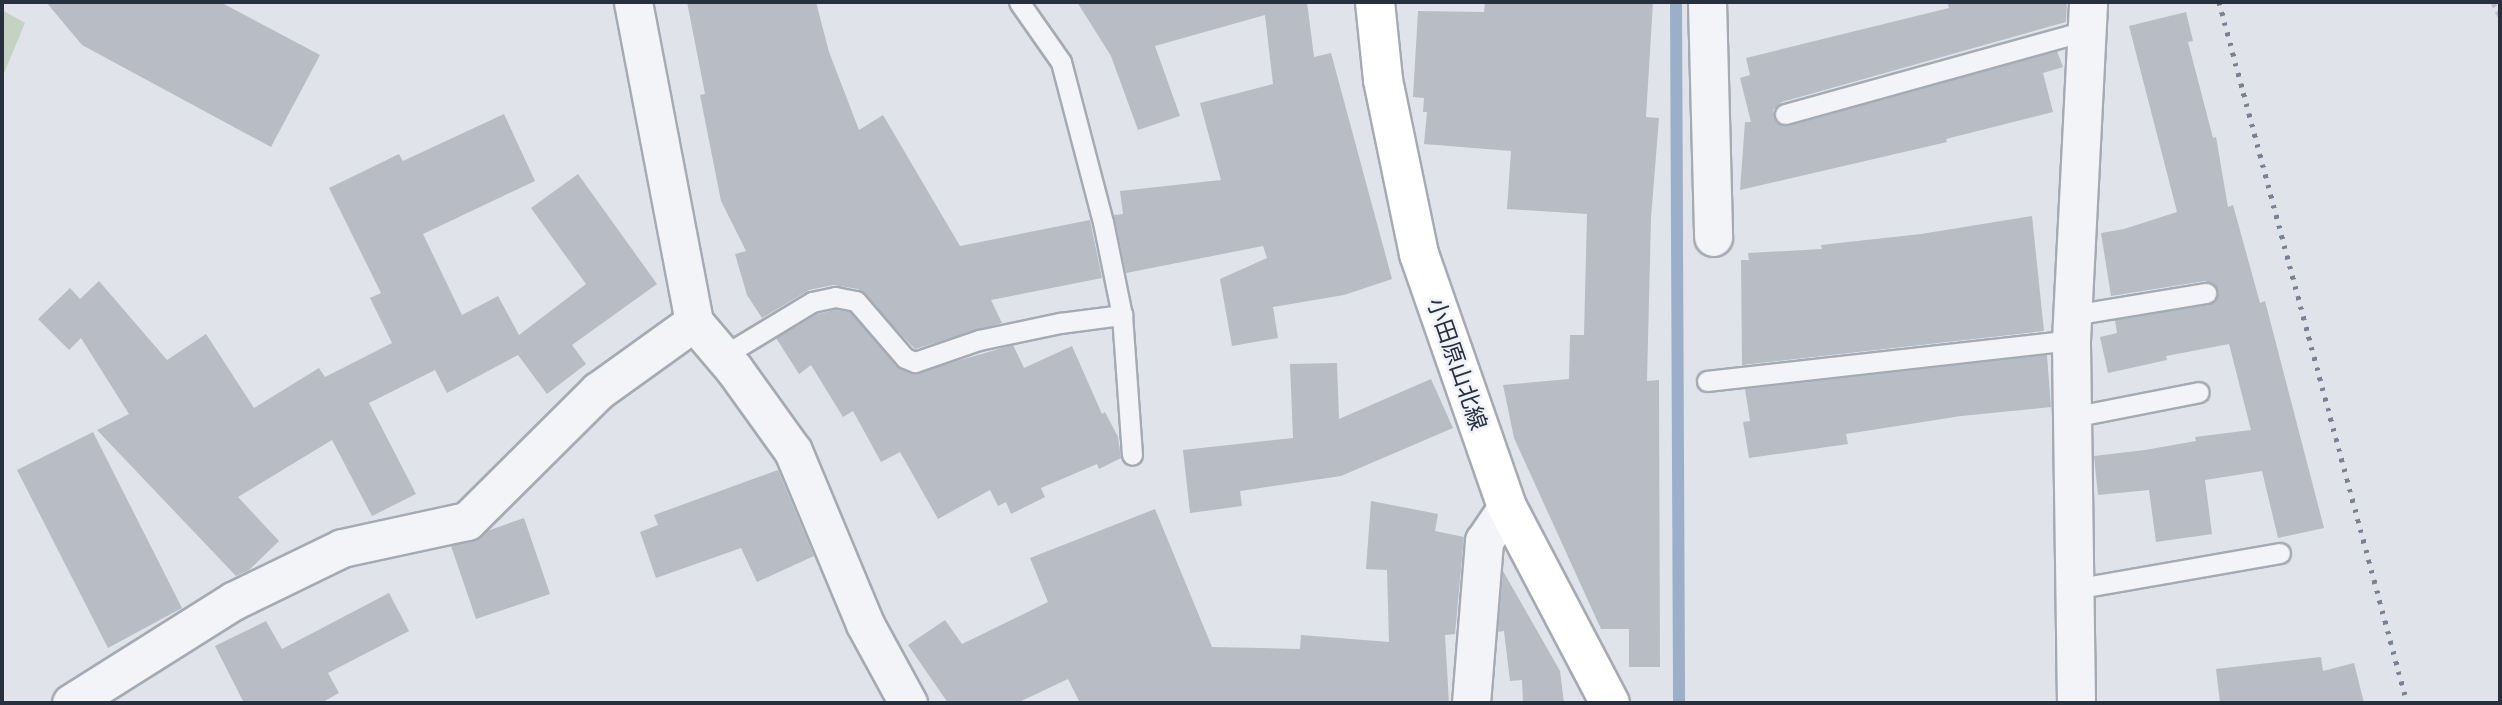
<!DOCTYPE html>
<html>
<head>
<meta charset="utf-8">
<style>
  body { margin:0 }
  #map { position:relative; width:2502px; height:705px; overflow:hidden; background:#e0e3e9; font-family:Montserrat,"Noto Sans JP",sans-serif }
  div>[style] { position:absolute }
  .green>* { inset:0; background:#c4d3c1 }
  .stream>* { height:12px; margin:-6px; padding:0 6px; transform-origin:6px; border-radius:6px; background:#9bafc9 }
  .building>* { inset:0; background:#b7bcc5 }
  .path>* { height:4.5px; margin-top:-2.25px; transform-origin:0; background:repeating-linear-gradient(90deg,#bdc1c7 0 5px,transparent 0 10px) }
  .roads { filter:drop-shadow(2px 0 #a5aab3) drop-shadow(-2px 0 #a5aab3) drop-shadow(0 2px #a5aab3) drop-shadow(0 -2px #a5aab3) }
  .service>* { height:19px; margin:-9.5px; padding:0 9.5px; transform-origin:9.5px; border-radius:9.5px; background:#f2f4f7 }
  .minor>* { height:37px; margin:-18.5px; padding:0 18.5px; transform-origin:18.5px; border-radius:18.5px; background:#f2f4f7 }
  .primary>* { height:38px; margin:-19px; padding:0 19px; transform-origin:19px; border-radius:19px; background:#fff }
  .rail>* { height:5px; margin-top:-2.5px; transform-origin:0; background:repeating-linear-gradient(90deg,#798192 0 3.5px,transparent 0 10.5px) }
  span { translate:-50% -50%; white-space:nowrap; text-align:center; line-height:1.15; -webkit-text-stroke:5px #eff2f6; paint-order:stroke }
  .street-label { font-size:23px; color:#283040 }
  .frame { position:absolute; inset:0; border:4px solid #283040; pointer-events:none }
</style>
</head>
<body>
<div id="map">
  <div class="green">
    <i style="clip-path:polygon(2px 10px,25px 23px,2px 78px)"></i>
  </div>
  <div class="stream">
    <i style="left:1676px;top:2px;width:701px;rotate:89.75deg"></i>
  </div>
  <div class="building">
    <i style="clip-path:polygon(46px 2px,220px 2px,320px 55px,271px 147px,82px 45px)"></i>
    <i style="clip-path:polygon(687px 2px,816px 2px,829px 52px,859px 130px,883px 115px,960px 246px,1090px 220px,1102px 278px,991px 300px,1002px 323px,915px 349px,858px 289px,833px 285px,809px 290px,762px 318px,747px 295px,735px 254px,746px 251px,721px 201px,700px 95px,705px 94px)"></i>
    <i style="clip-path:polygon(1077px 2px,1307px 2px,1314px 57px,1331px 53px,1392px 279px,1344px 295px,1273px 307px,1278px 338px,1232px 346px,1220px 279px,1267px 258px,1263px 246px,1126px 273px,1114px 215px,1123px 214px,1120px 191px,1221px 180px,1200px 103px,1273px 84px,1265px 15px,1155px 46px,1180px 116px,1138px 130px,1111px 56px)"></i>
    <i style="clip-path:polygon(1485px 2px,1653px 2px,1646px 117px,1659px 118px,1651px 218px,1647px 381px,1659px 380px,1660px 667px,1629px 667px,1629px 629px,1601px 629px,1514px 438px,1503px 385px,1569px 379px,1570px 335px,1584px 335px,1587px 214px,1507px 209px,1511px 151px,1424px 144px,1427px 112px,1423px 112px,1424px 98px,1413px 97px,1418px 11px,1484px 12px)"></i>
    <i style="clip-path:polygon(1947px 2px,2067px 2px,2066px 22px,1782px 102px,1773px 110px,1776px 122px,1788px 126px,2057px 51px,2063px 67px,2043px 73px,2053px 112px,1946px 139px,1947px 142px,1740px 190px,1745px 122px,1751px 122px,1740px 78px,1750px 75px,1746px 58px,1949px 8px)"></i>
    <i style="clip-path:polygon(2186px 12px,2193px 41px,2188px 42px,2213px 138px,2216px 137px,2228px 207px,2233px 205px,2260px 303px,2265px 301px,2324px 528px,2278px 538px,2262px 471px,2205px 480px,2212px 534px,2156px 542px,2149px 490px,2098px 495px,2094px 456px,2145px 450px,2196px 441px,2195px 437px,2251px 430px,2229px 344px,2166px 356px,2167px 360px,2108px 373px,2100px 337px,2117px 333px,2115px 320px,2208px 305px,2218px 297px,2215px 285px,2205px 281px,2111px 296px,2101px 233px,2124px 229px,2177px 212px,2129px 26px)"></i>
    <i style="clip-path:polygon(504px 114px,535px 181px,423px 234px,462px 315px,498px 296px,519px 335px,586px 284px,531px 208px,578px 174px,657px 284px,572px 345px,586px 364px,547px 394px,518px 355px,447px 393px,435px 370px,369px 403px,416px 494px,372px 516px,332px 440px,238px 497px,279px 541px,249px 570px,236px 576px,97px 430px,129px 414px,81px 338px,69px 350px,38px 319px,70px 288px,80px 299px,99px 281px,167px 360px,206px 334px,254px 408px,319px 368px,325px 377px,392px 343px,370px 298px,381px 293px,329px 188px,399px 154px,403px 161px)"></i>
    <i style="clip-path:polygon(2032px 216px,2044px 331px,1742px 365px,1741px 260px,1749px 260px,1748px 253px,1822px 249px,1821px 245px,1921px 234px)"></i>
    <i style="clip-path:polygon(835px 310px,850px 312px,896px 366px,911px 374px,1013px 345px,1024px 368px,1072px 346px,1102px 414px,1105px 412px,1118px 437px,1121px 458px,1099px 469px,1097px 464px,1041px 488px,1045px 497px,1011px 514px,1006px 502px,998px 506px,990px 490px,938px 519px,900px 452px,881px 462px,853px 411px,843px 417px,811px 365px,799px 374px,776px 338px,817px 314px)"></i>
    <i style="clip-path:polygon(2047px 355px,2051px 407px,1961px 416px,1846px 434px,1848px 444px,1749px 458px,1743px 422px,1750px 421px,1745px 389px)"></i>
    <i style="clip-path:polygon(1337px 363px,1339px 419px,1431px 379px,1453px 428px,1341px 476px,1240px 491px,1242px 506px,1190px 513px,1183px 450px,1293px 438px,1290px 364px)"></i>
    <i style="clip-path:polygon(93px 432px,182px 608px,108px 648px,17px 470px)"></i>
    <i style="clip-path:polygon(778px 470px,814px 556px,757px 582px,741px 548px,656px 578px,640px 532px,658px 525px,654px 515px)"></i>
    <i style="clip-path:polygon(1371px 501px,1438px 514px,1435px 531px,1464px 537px,1455px 634px,1445px 635px,1449px 703px,1080px 703px,1068px 679px,1017px 703px,948px 703px,908px 645px,945px 620px,962px 644px,1048px 602px,1030px 558px,1155px 509px,1212px 647px,1300px 649px,1301px 635px,1389px 642px,1387px 570px,1366px 569px)"></i>
    <i style="clip-path:polygon(524px 518px,550px 594px,476px 619px,451px 546px,472px 541px,487px 531px)"></i>
    <i style="clip-path:polygon(1503px 571px,1560px 671px,1564px 703px,1523px 703px,1522px 680px,1510px 681px,1504px 631px,1498px 632px)"></i>
    <i style="clip-path:polygon(389px 593px,409px 631px,328px 673px,339px 693px,321px 703px,244px 703px,215px 646px,266px 621px,282px 649px)"></i>
    <i style="clip-path:polygon(2321px 657px,2323px 671px,2354px 663px,2364px 703px,2220px 703px,2216px 669px)"></i>
  </div>
  <div class="path">
    <i style="left:2493px;top:2px;width:16px;rotate:63deg"></i>
  </div>
  <div class="roads">
    <div class="service">
      <i style="left:1019px;top:2px;width:73px;rotate:55deg"></i>
      <i style="left:1061px;top:62px;width:165px;rotate:75.3deg"></i>
      <i style="left:1103px;top:222px;width:95px;rotate:78.5deg"></i>
      <i style="left:1122px;top:315px;width:140px;rotate:85.9deg"></i>
      <i style="left:1785px;top:114px;width:314px;rotate:-15.5deg"></i>
      <i style="left:2072px;top:315px;width:136px;rotate:-9.3deg"></i>
      <i style="left:723px;top:356px;width:104px;rotate:-31.2deg"></i>
      <i style="left:812px;top:302px;width:24px;rotate:-12deg"></i>
      <i style="left:835px;top:297px;width:21px;rotate:11deg"></i>
      <i style="left:856px;top:301px;width:75px;rotate:49.3deg"></i>
      <i style="left:905px;top:358px;width:11px;rotate:22deg"></i>
      <i style="left:915px;top:362px;width:68px;rotate:-19deg"></i>
      <i style="left:979px;top:340px;width:83px;rotate:-11.9deg"></i>
      <i style="left:1060px;top:323px;width:63px;rotate:-7.4deg"></i>
      <i style="left:1707px;top:381px;width:366px;rotate:-6.4deg"></i>
      <i style="left:2072px;top:417px;width:129px;rotate:-11.1deg"></i>
      <i style="left:2074px;top:589px;width:209px;rotate:-9.9deg"></i>
    </div>
    <div class="minor">
      <i style="left:633px;top:2px;width:326px;rotate:79.2deg"></i>
      <i style="left:694px;top:322px;width:62px;rotate:49.6deg"></i>
      <i style="left:734px;top:369px;width:101px;rotate:54.3deg"></i>
      <i style="left:793px;top:451px;width:187px;rotate:67.4deg"></i>
      <i style="left:865px;top:624px;width:90px;rotate:61.4deg"></i>
      <i style="left:1707px;top:2px;width:235px;rotate:88.5deg"></i>
      <i style="left:71px;top:703px;width:191px;rotate:-32.2deg"></i>
      <i style="left:233px;top:601px;width:121px;rotate:-25.9deg"></i>
      <i style="left:342px;top:548px;width:128px;rotate:-12.2deg"></i>
      <i style="left:467px;top:521px;width:185px;rotate:-44.8deg"></i>
      <i style="left:598px;top:391px;width:118px;rotate:-35.7deg"></i>
      <i style="left:1471px;top:703px;width:163px;rotate:-85.4deg"></i>
      <i style="left:1484px;top:541px;width:41px;rotate:-55.9deg"></i>
      <i style="left:2076px;top:703px;width:363px;rotate:-90.8deg"></i>
      <i style="left:2071px;top:340px;width:338px;rotate:-87.1deg"></i>
    </div>
    <div class="primary">
      <i style="left:1375px;top:2px;width:78px;rotate:84.1deg"></i>
      <i style="left:1383px;top:80px;width:178px;rotate:78.3deg"></i>
      <i style="left:1419px;top:254px;width:268px;rotate:70.8deg"></i>
      <i style="left:1507px;top:507px;width:221px;rotate:62.3deg"></i>
    </div>
  </div>
  <div class="rail">
    <i style="left:2219px;top:2px;width:726px;rotate:74.99deg"></i>
  </div>
  <div class="street-label">
    <span style="left:1457px;top:364px;rotate:71deg">小田原山北線</span>
  </div>
  <div class="frame"></div>
</div>
</body>
</html>
